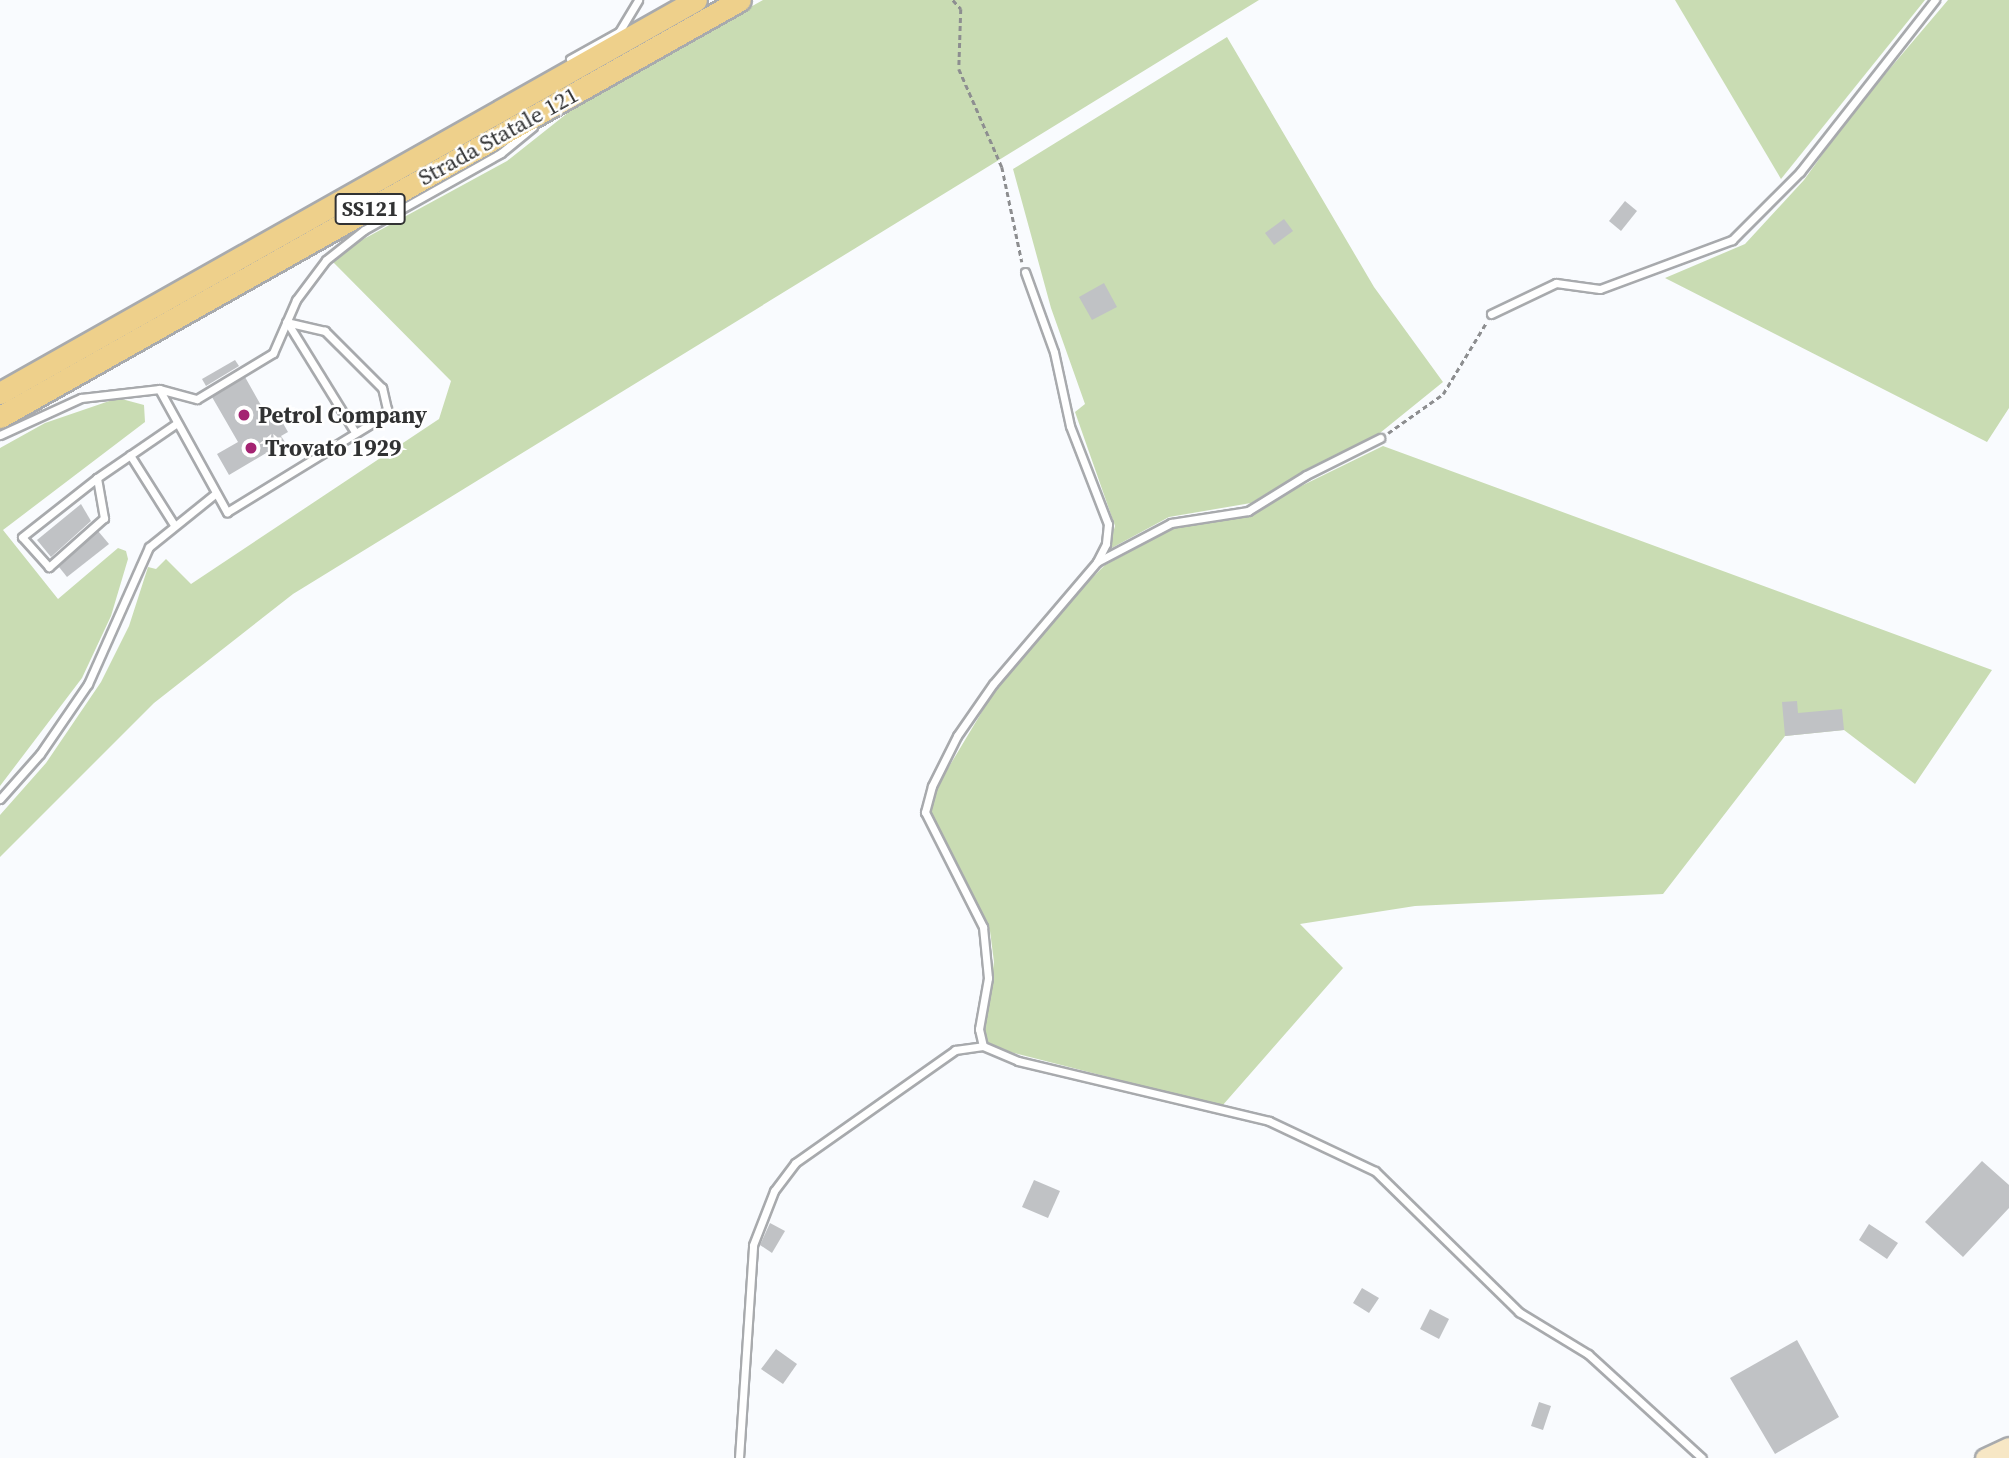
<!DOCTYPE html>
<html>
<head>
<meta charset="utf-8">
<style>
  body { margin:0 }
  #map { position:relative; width:2009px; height:1458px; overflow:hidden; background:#f9fbfe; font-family:"Source Serif 4",serif }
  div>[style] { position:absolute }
  .green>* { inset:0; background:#c9dcb3 }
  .building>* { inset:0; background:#c0c2c5 }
  .path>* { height:2.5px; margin-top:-1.25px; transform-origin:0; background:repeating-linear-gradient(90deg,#8d8e90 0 5px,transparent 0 8.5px) }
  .roads { filter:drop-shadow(2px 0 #a8aaad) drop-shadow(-2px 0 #a8aaad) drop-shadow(0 2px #a8aaad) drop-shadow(0 -2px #a8aaad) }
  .lane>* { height:7px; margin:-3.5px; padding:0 3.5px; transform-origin:3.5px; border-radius:3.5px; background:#fff }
  .secondary>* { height:19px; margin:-9.5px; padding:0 9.5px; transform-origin:9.5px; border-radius:9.5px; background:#f7e7c5 }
  .primary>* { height:21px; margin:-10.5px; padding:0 10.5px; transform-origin:10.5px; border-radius:10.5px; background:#eed08b }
  .dots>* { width:19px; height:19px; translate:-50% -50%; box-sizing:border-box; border:4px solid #fff; border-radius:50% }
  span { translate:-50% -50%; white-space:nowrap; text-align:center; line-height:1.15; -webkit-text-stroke:5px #fff; paint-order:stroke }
  .shield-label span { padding:2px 5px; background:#fff; border:2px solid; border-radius:5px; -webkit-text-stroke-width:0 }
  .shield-label { font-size:21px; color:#313233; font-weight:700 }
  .street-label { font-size:23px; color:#313233 }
  .poi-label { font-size:23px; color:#313233; font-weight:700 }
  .left { translate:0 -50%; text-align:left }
</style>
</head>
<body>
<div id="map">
  <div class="green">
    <i style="clip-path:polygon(763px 0,1259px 0,293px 594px,154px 703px,0 857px,0 815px,46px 763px,101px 682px,129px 626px,148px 567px,156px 569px,166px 559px,191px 584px,439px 419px,451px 381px,333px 262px,349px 247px,507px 161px,584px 100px)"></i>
    <i style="clip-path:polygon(1675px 0,1925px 0,1781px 179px)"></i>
    <i style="clip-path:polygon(1948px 0,2009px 0,2009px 408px,1987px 442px,1665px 278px,1745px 244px,1804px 180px,1853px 112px)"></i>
    <i style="clip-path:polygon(1227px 37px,1374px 287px,1443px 382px,1375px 437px,1309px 468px,1251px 503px,1169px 517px,1108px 550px,1115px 526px,1075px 412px,1085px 404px,1051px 308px,1013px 169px)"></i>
    <i style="clip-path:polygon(118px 398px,144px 405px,145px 422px,3px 530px,58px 599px,118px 548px,126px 551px,128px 559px,111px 616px,82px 678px,0 786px,0 448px,45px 423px)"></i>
    <i style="clip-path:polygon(1383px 446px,1992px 670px,1915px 784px,1844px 730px,1785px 736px,1663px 894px,1415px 906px,1300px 924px,1343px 968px,1222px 1106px,998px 1049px,988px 1042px,984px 1026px,994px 962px,990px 931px,931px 814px,935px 790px,995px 690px,1045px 625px,1105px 565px,1180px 525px,1250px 516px,1293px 490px)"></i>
  </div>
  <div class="building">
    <i style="clip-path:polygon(1625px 201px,1637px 211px,1621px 231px,1609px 221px)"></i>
    <i style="clip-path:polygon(1284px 219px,1293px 231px,1274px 245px,1265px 233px)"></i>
    <i style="clip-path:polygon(1104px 283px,1117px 307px,1092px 320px,1079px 297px)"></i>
    <i style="clip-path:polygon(235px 360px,239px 366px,206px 386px,202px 379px)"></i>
    <i style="clip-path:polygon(245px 377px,271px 423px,280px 418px,288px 432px,281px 436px,285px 442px,229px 475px,217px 454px,238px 442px,212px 397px)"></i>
    <i style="clip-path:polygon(81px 504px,91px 521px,51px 557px,37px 540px)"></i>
    <i style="clip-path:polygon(98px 531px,109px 544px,67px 577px,59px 567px)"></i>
    <i style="clip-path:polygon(1797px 701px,1798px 713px,1842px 709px,1844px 730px,1785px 736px,1782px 702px)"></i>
    <i style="clip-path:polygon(1982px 1161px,2009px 1185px,2009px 1208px,1963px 1257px,1925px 1222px)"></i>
    <i style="clip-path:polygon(1034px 1180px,1060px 1191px,1048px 1218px,1022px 1207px)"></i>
    <i style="clip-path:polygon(770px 1223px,785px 1231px,772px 1253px,760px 1245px)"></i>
    <i style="clip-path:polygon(1869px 1224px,1898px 1243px,1887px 1259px,1859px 1240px)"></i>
    <i style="clip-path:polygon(1362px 1288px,1379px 1298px,1369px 1313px,1353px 1303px)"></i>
    <i style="clip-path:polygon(1430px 1309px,1449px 1319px,1439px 1339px,1420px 1329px)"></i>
    <i style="clip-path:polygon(1797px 1340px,1839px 1417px,1775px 1454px,1730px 1378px)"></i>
    <i style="clip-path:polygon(776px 1349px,797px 1364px,783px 1384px,761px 1369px)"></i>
    <i style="clip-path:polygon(1539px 1402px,1551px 1406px,1543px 1430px,1531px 1426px)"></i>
  </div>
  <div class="path">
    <i style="left:953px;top:0;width:12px;rotate:48deg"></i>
    <i style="left:961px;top:9px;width:60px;rotate:91.9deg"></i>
    <i style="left:959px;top:69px;width:107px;rotate:66.3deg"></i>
    <i style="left:1002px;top:167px;width:97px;rotate:78.1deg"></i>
    <i style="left:1388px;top:433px;width:67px;rotate:-35.3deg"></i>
    <i style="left:1443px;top:394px;width:83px;rotate:-58.8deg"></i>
  </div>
  <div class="roads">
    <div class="lane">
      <i style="left:570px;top:59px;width:56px;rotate:-28.9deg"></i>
      <i style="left:619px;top:32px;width:37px;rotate:-59deg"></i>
      <i style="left:1025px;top:272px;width:85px;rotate:70.1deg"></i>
      <i style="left:1054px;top:352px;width:76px;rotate:77.8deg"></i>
      <i style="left:1070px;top:426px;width:105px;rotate:68.8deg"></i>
      <i style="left:1108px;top:524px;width:20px;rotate:96deg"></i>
      <i style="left:1106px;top:544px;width:20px;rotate:117deg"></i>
      <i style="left:1097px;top:562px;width:160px;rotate:130.4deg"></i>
      <i style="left:993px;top:684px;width:63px;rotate:124.7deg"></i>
      <i style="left:957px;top:736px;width:56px;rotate:116.6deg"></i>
      <i style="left:932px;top:786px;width:27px;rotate:105deg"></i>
      <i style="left:925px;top:812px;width:129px;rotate:63.2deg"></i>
      <i style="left:983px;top:927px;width:51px;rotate:84.4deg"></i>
      <i style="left:988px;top:978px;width:52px;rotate:100deg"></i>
      <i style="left:979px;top:1029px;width:17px;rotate:77deg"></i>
      <i style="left:983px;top:1046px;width:38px;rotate:23deg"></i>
      <i style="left:1018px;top:1061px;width:258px;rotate:13.4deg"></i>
      <i style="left:1269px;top:1121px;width:117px;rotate:25.3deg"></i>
      <i style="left:1375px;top:1171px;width:202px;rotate:44.4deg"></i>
      <i style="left:1519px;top:1312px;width:81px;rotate:31.3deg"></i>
      <i style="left:1588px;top:1354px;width:154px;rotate:42.4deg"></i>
      <i style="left:1491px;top:314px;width:72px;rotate:-25.5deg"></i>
      <i style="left:1556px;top:283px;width:44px;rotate:7.8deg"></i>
      <i style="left:1600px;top:289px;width:141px;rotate:-20.4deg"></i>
      <i style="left:1732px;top:240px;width:96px;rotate:-45deg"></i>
      <i style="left:1800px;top:172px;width:219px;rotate:-51.9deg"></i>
      <i style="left:287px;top:322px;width:129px;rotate:58.3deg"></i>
      <i style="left:159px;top:389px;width:141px;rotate:61.1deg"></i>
      <i style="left:227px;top:512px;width:178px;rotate:-31.5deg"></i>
      <i style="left:379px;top:419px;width:13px;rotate:-51deg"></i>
      <i style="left:387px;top:409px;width:22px;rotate:-103deg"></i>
      <i style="left:382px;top:388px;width:81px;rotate:-135deg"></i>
      <i style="left:325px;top:331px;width:40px;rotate:-167deg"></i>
      <i style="left:0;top:435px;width:89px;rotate:-24.6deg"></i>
      <i style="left:81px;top:398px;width:79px;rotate:-6.6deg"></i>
      <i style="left:159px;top:389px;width:39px;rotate:15deg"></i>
      <i style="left:197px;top:399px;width:89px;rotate:-31.2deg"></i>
      <i style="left:273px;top:353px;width:58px;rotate:-66.5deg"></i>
      <i style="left:296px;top:300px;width:50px;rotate:-53.1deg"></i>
      <i style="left:326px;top:260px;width:48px;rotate:-38.3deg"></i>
      <i style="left:364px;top:230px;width:157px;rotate:-29.3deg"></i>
      <i style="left:501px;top:153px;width:41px;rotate:-39.1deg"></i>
      <i style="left:130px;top:455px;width:83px;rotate:57.8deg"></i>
      <i style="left:97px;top:478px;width:41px;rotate:80.1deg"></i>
      <i style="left:104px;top:518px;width:74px;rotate:138.3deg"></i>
      <i style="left:49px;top:567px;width:40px;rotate:-132deg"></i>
      <i style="left:22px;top:537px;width:95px;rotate:-38.2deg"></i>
      <i style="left:97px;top:478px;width:97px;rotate:-34.5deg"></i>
      <i style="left:1097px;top:562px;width:84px;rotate:-27.8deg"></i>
      <i style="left:1171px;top:523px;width:78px;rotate:-8.9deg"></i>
      <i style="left:1248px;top:511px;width:68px;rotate:-31.8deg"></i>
      <i style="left:1306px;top:475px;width:83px;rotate:-26.6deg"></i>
      <i style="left:0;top:799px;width:60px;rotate:-48.4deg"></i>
      <i style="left:40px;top:754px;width:85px;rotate:-55.6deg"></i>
      <i style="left:88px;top:684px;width:150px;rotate:-66deg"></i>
      <i style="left:149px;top:547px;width:85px;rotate:-38.8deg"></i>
      <i style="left:739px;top:1458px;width:213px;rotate:-86.2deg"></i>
      <i style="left:753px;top:1245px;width:58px;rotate:-68.7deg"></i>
      <i style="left:774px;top:1191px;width:35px;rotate:-53deg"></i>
      <i style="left:795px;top:1163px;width:196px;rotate:-35.2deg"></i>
      <i style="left:955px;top:1050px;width:28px;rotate:-8deg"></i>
    </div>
    <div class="secondary">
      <i style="left:1985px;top:1458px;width:26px;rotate:-25deg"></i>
    </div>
    <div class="primary">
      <i style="left:0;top:393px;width:799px;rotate:-29.45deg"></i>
      <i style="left:0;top:417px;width:849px;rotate:-29.4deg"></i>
    </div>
  </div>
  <div class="dots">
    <i style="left:244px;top:415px;background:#a42372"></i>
    <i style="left:251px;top:448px;background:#a42372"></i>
  </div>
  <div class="shield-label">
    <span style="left:370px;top:209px">SS121</span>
  </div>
  <div class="street-label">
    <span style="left:498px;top:136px;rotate:-29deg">Strada Statale 121</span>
  </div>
  <div class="poi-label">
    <span class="left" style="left:258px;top:415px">Petrol Company</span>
    <span class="left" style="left:265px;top:448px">Trovato 1929</span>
  </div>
</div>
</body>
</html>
